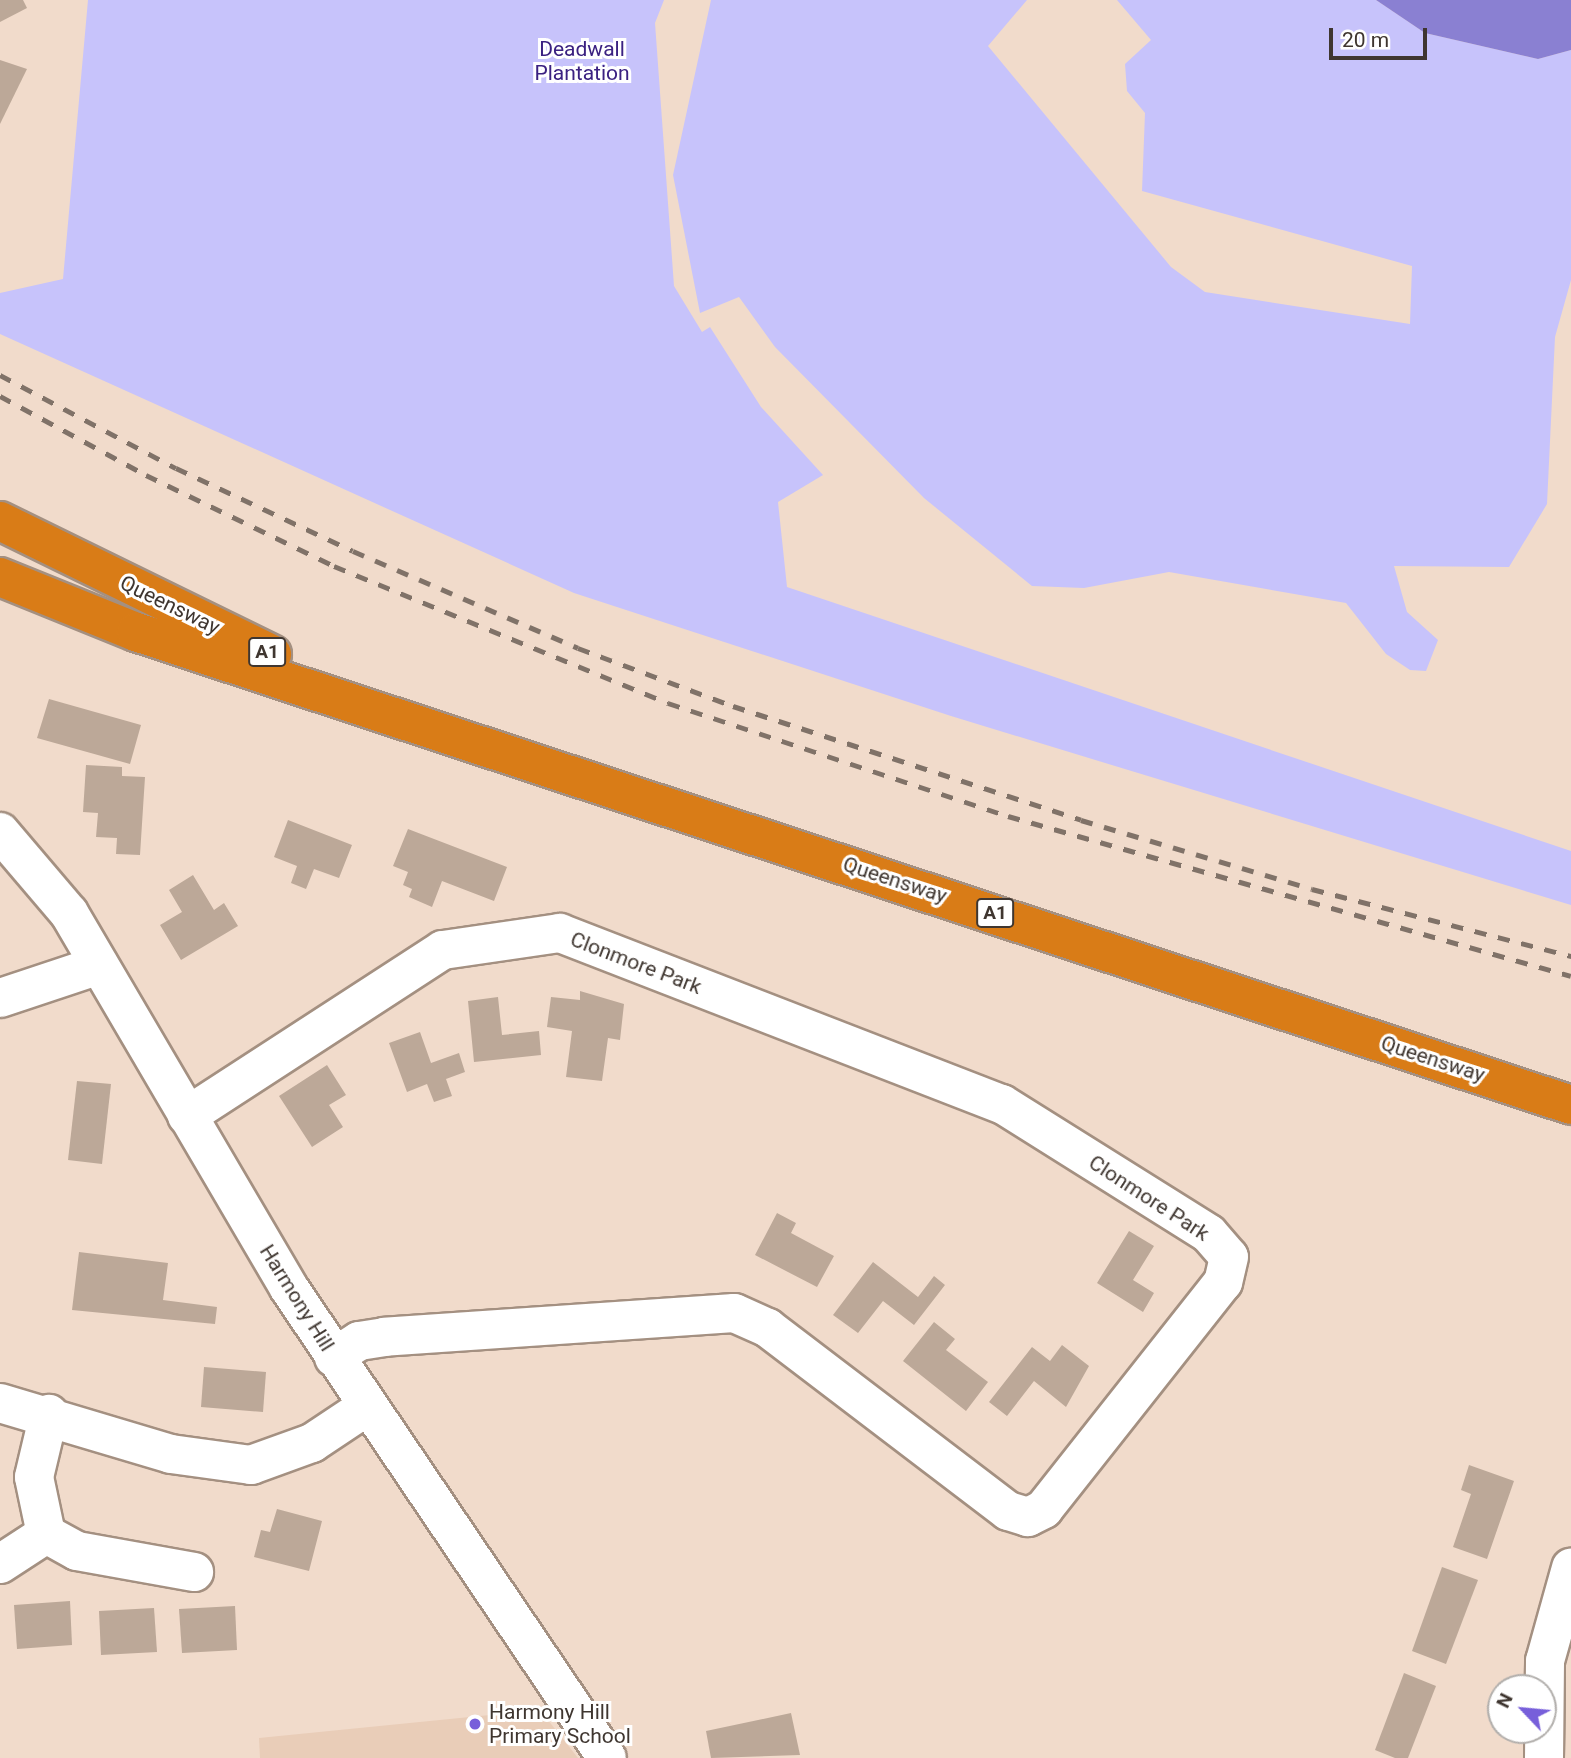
<!DOCTYPE html>
<html>
<head>
<meta charset="utf-8">
<style>
  body { margin:0 }
  #map { position:relative; width:1571px; height:1758px; overflow:hidden; background:#f1dbcb; font-family:Roboto,sans-serif }
  div>[style] { position:absolute }
  .built>* { inset:0; background:#e9cdb8 }
  .green>* { inset:0; background:#c7c3fb }
  .water>* { inset:0; background:#8a80d2 }
  .building>* { inset:0; background:#bca898 }
  .roads { filter:drop-shadow(2px 0 #a49081) drop-shadow(-2px 0 #a49081) drop-shadow(0 2px #a49081) drop-shadow(0 -2px #a49081) }
  .minor>* { height:38px; margin:-19px; padding:0 19px; transform-origin:19px; border-radius:19px; background:#fff }
  .highway>* { height:38px; margin:-19px; padding:0 19px; transform-origin:19px; border-radius:19px; background:#d97c17 }
  .rail>* { height:5px; margin-top:-2.5px; transform-origin:0; background:repeating-linear-gradient(90deg,#807268 0 12px,transparent 0 24px) }
  .dots>* { width:19px; height:19px; translate:-50% -50%; box-sizing:border-box; border:4px solid #fff; border-radius:50% }
  span { translate:-50% -50%; white-space:nowrap; text-align:center; line-height:1.15; -webkit-text-stroke:6px #fff; paint-order:stroke }
  .shield-label span { padding:2px 5px; background:#fff; border:2px solid; border-radius:5px; -webkit-text-stroke-width:0 }
  .shield-label { font-size:19px; color:#3f3630; font-weight:700 }
  .park-label { font-size:21px; color:#3b2181 }
  .street-label { font-size:21px; color:#3f3630 }
  .poi-label { font-size:21px; color:#3f3630 }
  .left { translate:0 -50%; text-align:left }
  .north { position:absolute; left:1487px; top:1674px; width:70px; height:70px; box-sizing:border-box; background:#fff; border:2px solid #b2afac; border-radius:50%; rotate:296deg; font-size:19px; font-weight:700; line-height:28px; text-align:center; color:#3f3630 }
  .north::after { content:''; display:block; margin:auto; width:24px; height:32px; background:#775fda; clip-path:polygon(50% 0,100% 100%,50% 72%,0 100%) }
  .scale { position:absolute; left:1329px; top:28px; width:98px; height:32px; box-sizing:border-box; border:4px solid #3f3630; border-top:0; padding-left:9px; font-size:21px; line-height:24px; white-space:nowrap; color:#3f3630; -webkit-text-stroke:5px #fff; paint-order:stroke }
</style>
</head>
<body>
<div id="map">
  <div class="built">
    <i style="clip-path:polygon(540px 1710px,578px 1758px,260px 1758px,259px 1738px)"></i>
  </div>
  <div class="green">
    <i style="clip-path:polygon(88px 0,664px 0,655px 23px,674px 286px,702px 332px,710px 327px,761px 407px,823px 475px,778px 502px,787px 587px,1571px 851px,1571px 905px,951px 716px,574px 593px,0 334px,0 293px,63px 279px)"></i>
    <i style="clip-path:polygon(711px 0,1027px 0,988px 46px,1171px 267px,1205px 292px,1410px 324px,1412px 266px,1142px 191px,1145px 113px,1127px 91px,1125px 64px,1151px 40px,1117px 0,1376px 0,1425px 33px,1538px 59px,1571px 50px,1571px 280px,1555px 337px,1547px 504px,1509px 567px,1394px 566px,1407px 612px,1438px 640px,1426px 671px,1410px 670px,1386px 654px,1346px 603px,1169px 572px,1084px 588px,1032px 586px,924px 498px,775px 347px,739px 297px,700px 313px,673px 175px)"></i>
  </div>
  <div class="water">
    <i style="clip-path:polygon(1376px 0,1571px 0,1571px 50px,1538px 59px,1425px 33px)"></i>
  </div>
  <div class="building">
    <i style="clip-path:polygon(0 0,23px 0,27px 8px,0 22px)"></i>
    <i style="clip-path:polygon(0 60px,27px 69px,0 124px)"></i>
    <i style="clip-path:polygon(49px 699px,141px 725px,130px 764px,37px 738px)"></i>
    <i style="clip-path:polygon(86px 765px,122px 767px,122px 776px,145px 777px,140px 855px,116px 854px,117px 838px,96px 837px,98px 813px,83px 812px)"></i>
    <i style="clip-path:polygon(288px 820px,352px 845px,339px 878px,314px 869px,306px 889px,291px 883px,297px 866px,274px 857px)"></i>
    <i style="clip-path:polygon(408px 829px,507px 867px,494px 901px,442px 881px,432px 907px,409px 897px,412px 889px,403px 885px,408px 872px,393px 866px)"></i>
    <i style="clip-path:polygon(193px 875px,214px 910px,224px 903px,238px 926px,181px 960px,160px 925px,182px 912px,169px 890px)"></i>
    <i style="clip-path:polygon(580px 991px,624px 1004px,620px 1040px,608px 1038px,602px 1081px,566px 1077px,572px 1031px,547px 1027px,551px 997px,580px 1000px)"></i>
    <i style="clip-path:polygon(498px 997px,502px 1035px,539px 1031px,541px 1055px,474px 1062px,468px 1001px)"></i>
    <i style="clip-path:polygon(420px 1032px,431px 1063px,459px 1053px,465px 1072px,446px 1079px,452px 1096px,434px 1102px,427px 1084px,407px 1092px,389px 1043px)"></i>
    <i style="clip-path:polygon(327px 1065px,346px 1095px,329px 1105px,343px 1127px,312px 1147px,279px 1096px)"></i>
    <i style="clip-path:polygon(77px 1081px,111px 1084px,102px 1164px,68px 1160px)"></i>
    <i style="clip-path:polygon(777px 1213px,796px 1223px,791px 1233px,834px 1256px,817px 1287px,755px 1255px)"></i>
    <i style="clip-path:polygon(1129px 1231px,1154px 1246px,1133px 1280px,1154px 1293px,1143px 1312px,1097px 1283px)"></i>
    <i style="clip-path:polygon(79px 1252px,168px 1263px,163px 1300px,217px 1307px,215px 1324px,72px 1310px)"></i>
    <i style="clip-path:polygon(873px 1262px,918px 1297px,934px 1276px,945px 1285px,914px 1325px,883px 1301px,858px 1333px,833px 1315px)"></i>
    <i style="clip-path:polygon(934px 1322px,955px 1339px,946px 1350px,988px 1382px,966px 1411px,903px 1361px)"></i>
    <i style="clip-path:polygon(1062px 1345px,1089px 1366px,1066px 1407px,1034px 1381px,1007px 1416px,989px 1402px,1032px 1347px,1050px 1361px)"></i>
    <i style="clip-path:polygon(204px 1367px,266px 1372px,263px 1412px,201px 1407px)"></i>
    <i style="clip-path:polygon(1469px 1465px,1514px 1481px,1487px 1559px,1453px 1547px,1471px 1494px,1461px 1490px)"></i>
    <i style="clip-path:polygon(277px 1509px,322px 1521px,309px 1571px,254px 1557px,261px 1530px,270px 1532px)"></i>
    <i style="clip-path:polygon(1442px 1567px,1478px 1580px,1446px 1664px,1412px 1651px)"></i>
    <i style="clip-path:polygon(70px 1601px,72px 1645px,17px 1649px,14px 1605px)"></i>
    <i style="clip-path:polygon(235px 1606px,237px 1650px,182px 1653px,179px 1609px)"></i>
    <i style="clip-path:polygon(154px 1608px,157px 1652px,101px 1655px,99px 1611px)"></i>
    <i style="clip-path:polygon(1404px 1673px,1436px 1686px,1408px 1758px,1395px 1758px,1375px 1750px)"></i>
    <i style="clip-path:polygon(791px 1713px,800px 1755px,711px 1758px,706px 1731px)"></i>
  </div>
  <div class="roads">
    <div class="minor">
      <i style="left:0;top:832px;width:106px;rotate:49.6deg"></i>
      <i style="left:69px;top:913px;width:435px;rotate:59.6deg"></i>
      <i style="left:289px;top:1288px;width:567px;rotate:55.92deg"></i>
      <i style="left:0;top:998px;width:104px;rotate:-18.4deg"></i>
      <i style="left:187px;top:1116px;width:305px;rotate:-33deg"></i>
      <i style="left:443px;top:950px;width:118px;rotate:-8.3deg"></i>
      <i style="left:560px;top:933px;width:474px;rotate:21.2deg"></i>
      <i style="left:1002px;top:1104px;width:244px;rotate:32.1deg"></i>
      <i style="left:1209px;top:1234px;width:30px;rotate:49deg"></i>
      <i style="left:1229px;top:1257px;width:26px;rotate:103deg"></i>
      <i style="left:1223px;top:1282px;width:289px;rotate:128.3deg"></i>
      <i style="left:1044px;top:1509px;width:18px;rotate:153deg"></i>
      <i style="left:1028px;top:1517px;width:21px;rotate:-163deg"></i>
      <i style="left:1008px;top:1511px;width:302px;rotate:-142.7deg"></i>
      <i style="left:768px;top:1328px;width:37px;rotate:-156deg"></i>
      <i style="left:734px;top:1313px;width:350px;rotate:176.1deg"></i>
      <i style="left:385px;top:1337px;width:26px;rotate:171deg"></i>
      <i style="left:359px;top:1341px;width:30px;rotate:147deg"></i>
      <i style="left:0;top:1403px;width:178px;rotate:16.6deg"></i>
      <i style="left:171px;top:1454px;width:81px;rotate:7.8deg"></i>
      <i style="left:251px;top:1465px;width:65px;rotate:-19.8deg"></i>
      <i style="left:312px;top:1443px;width:65px;rotate:-33.7deg"></i>
      <i style="left:46px;top:1534px;width:35px;rotate:29deg"></i>
      <i style="left:77px;top:1551px;width:119px;rotate:10.2deg"></i>
      <i style="left:0;top:1564px;width:55px;rotate:-33.1deg"></i>
      <i style="left:46px;top:1534px;width:58px;rotate:-101.9deg"></i>
      <i style="left:34px;top:1477px;width:65px;rotate:-76.6deg"></i>
      <i style="left:1544px;top:1758px;width:97px;rotate:-89.4deg"></i>
      <i style="left:1545px;top:1661px;width:97px;rotate:-74.4deg"></i>
    </div>
    <div class="highway">
      <i style="left:0;top:521px;width:303px;rotate:26.1deg"></i>
      <i style="left:0;top:577px;width:147px;rotate:22deg"></i>
      <i style="left:136px;top:632px;width:1511px;rotate:18.24deg"></i>
    </div>
  </div>
  <div class="rail">
    <i style="left:0;top:375px;width:199px;rotate:27.9deg"></i>
    <i style="left:176px;top:468px;width:195px;rotate:25.1deg"></i>
    <i style="left:353px;top:551px;width:245px;rotate:23.3deg"></i>
    <i style="left:578px;top:648px;width:165px;rotate:20.5deg"></i>
    <i style="left:733px;top:706px;width:366px;rotate:18.1deg"></i>
    <i style="left:1081px;top:820px;width:241px;rotate:16.6deg"></i>
    <i style="left:1312px;top:889px;width:268px;rotate:14.5deg"></i>
    <i style="left:0;top:396px;width:166px;rotate:28.4deg"></i>
    <i style="left:146px;top:475px;width:209px;rotate:25.8deg"></i>
    <i style="left:334px;top:566px;width:361px;rotate:22.3deg"></i>
    <i style="left:668px;top:703px;width:358px;rotate:18.4deg"></i>
    <i style="left:1008px;top:816px;width:585px;rotate:15.86deg"></i>
  </div>
  <div class="dots">
    <i style="left:475px;top:1724px;background:#775fda"></i>
  </div>
  <div class="shield-label">
    <span style="left:267px;top:652px">A1</span>
    <span style="left:995px;top:913px">A1</span>
  </div>
  <div class="park-label">
    <span style="left:582px;top:61px">Deadwall<br>Plantation</span>
  </div>
  <div class="street-label">
    <span style="left:170px;top:605px;rotate:26deg">Queensway</span>
    <span style="left:895px;top:880px;rotate:18deg">Queensway</span>
    <span style="left:636px;top:963px;rotate:21deg">Clonmore Park</span>
    <span style="left:1433px;top:1059px;rotate:18deg">Queensway</span>
    <span style="left:1149px;top:1198px;rotate:33deg">Clonmore Park</span>
    <span style="left:297px;top:1298px;rotate:58deg">Harmony Hill</span>
  </div>
  <div class="poi-label">
    <span class="left" style="left:489px;top:1724px">Harmony Hill<br>Primary School</span>
  </div>
  <div class="north">N</div>
  <div class="scale">20 m</div>
</div>
</body>
</html>
